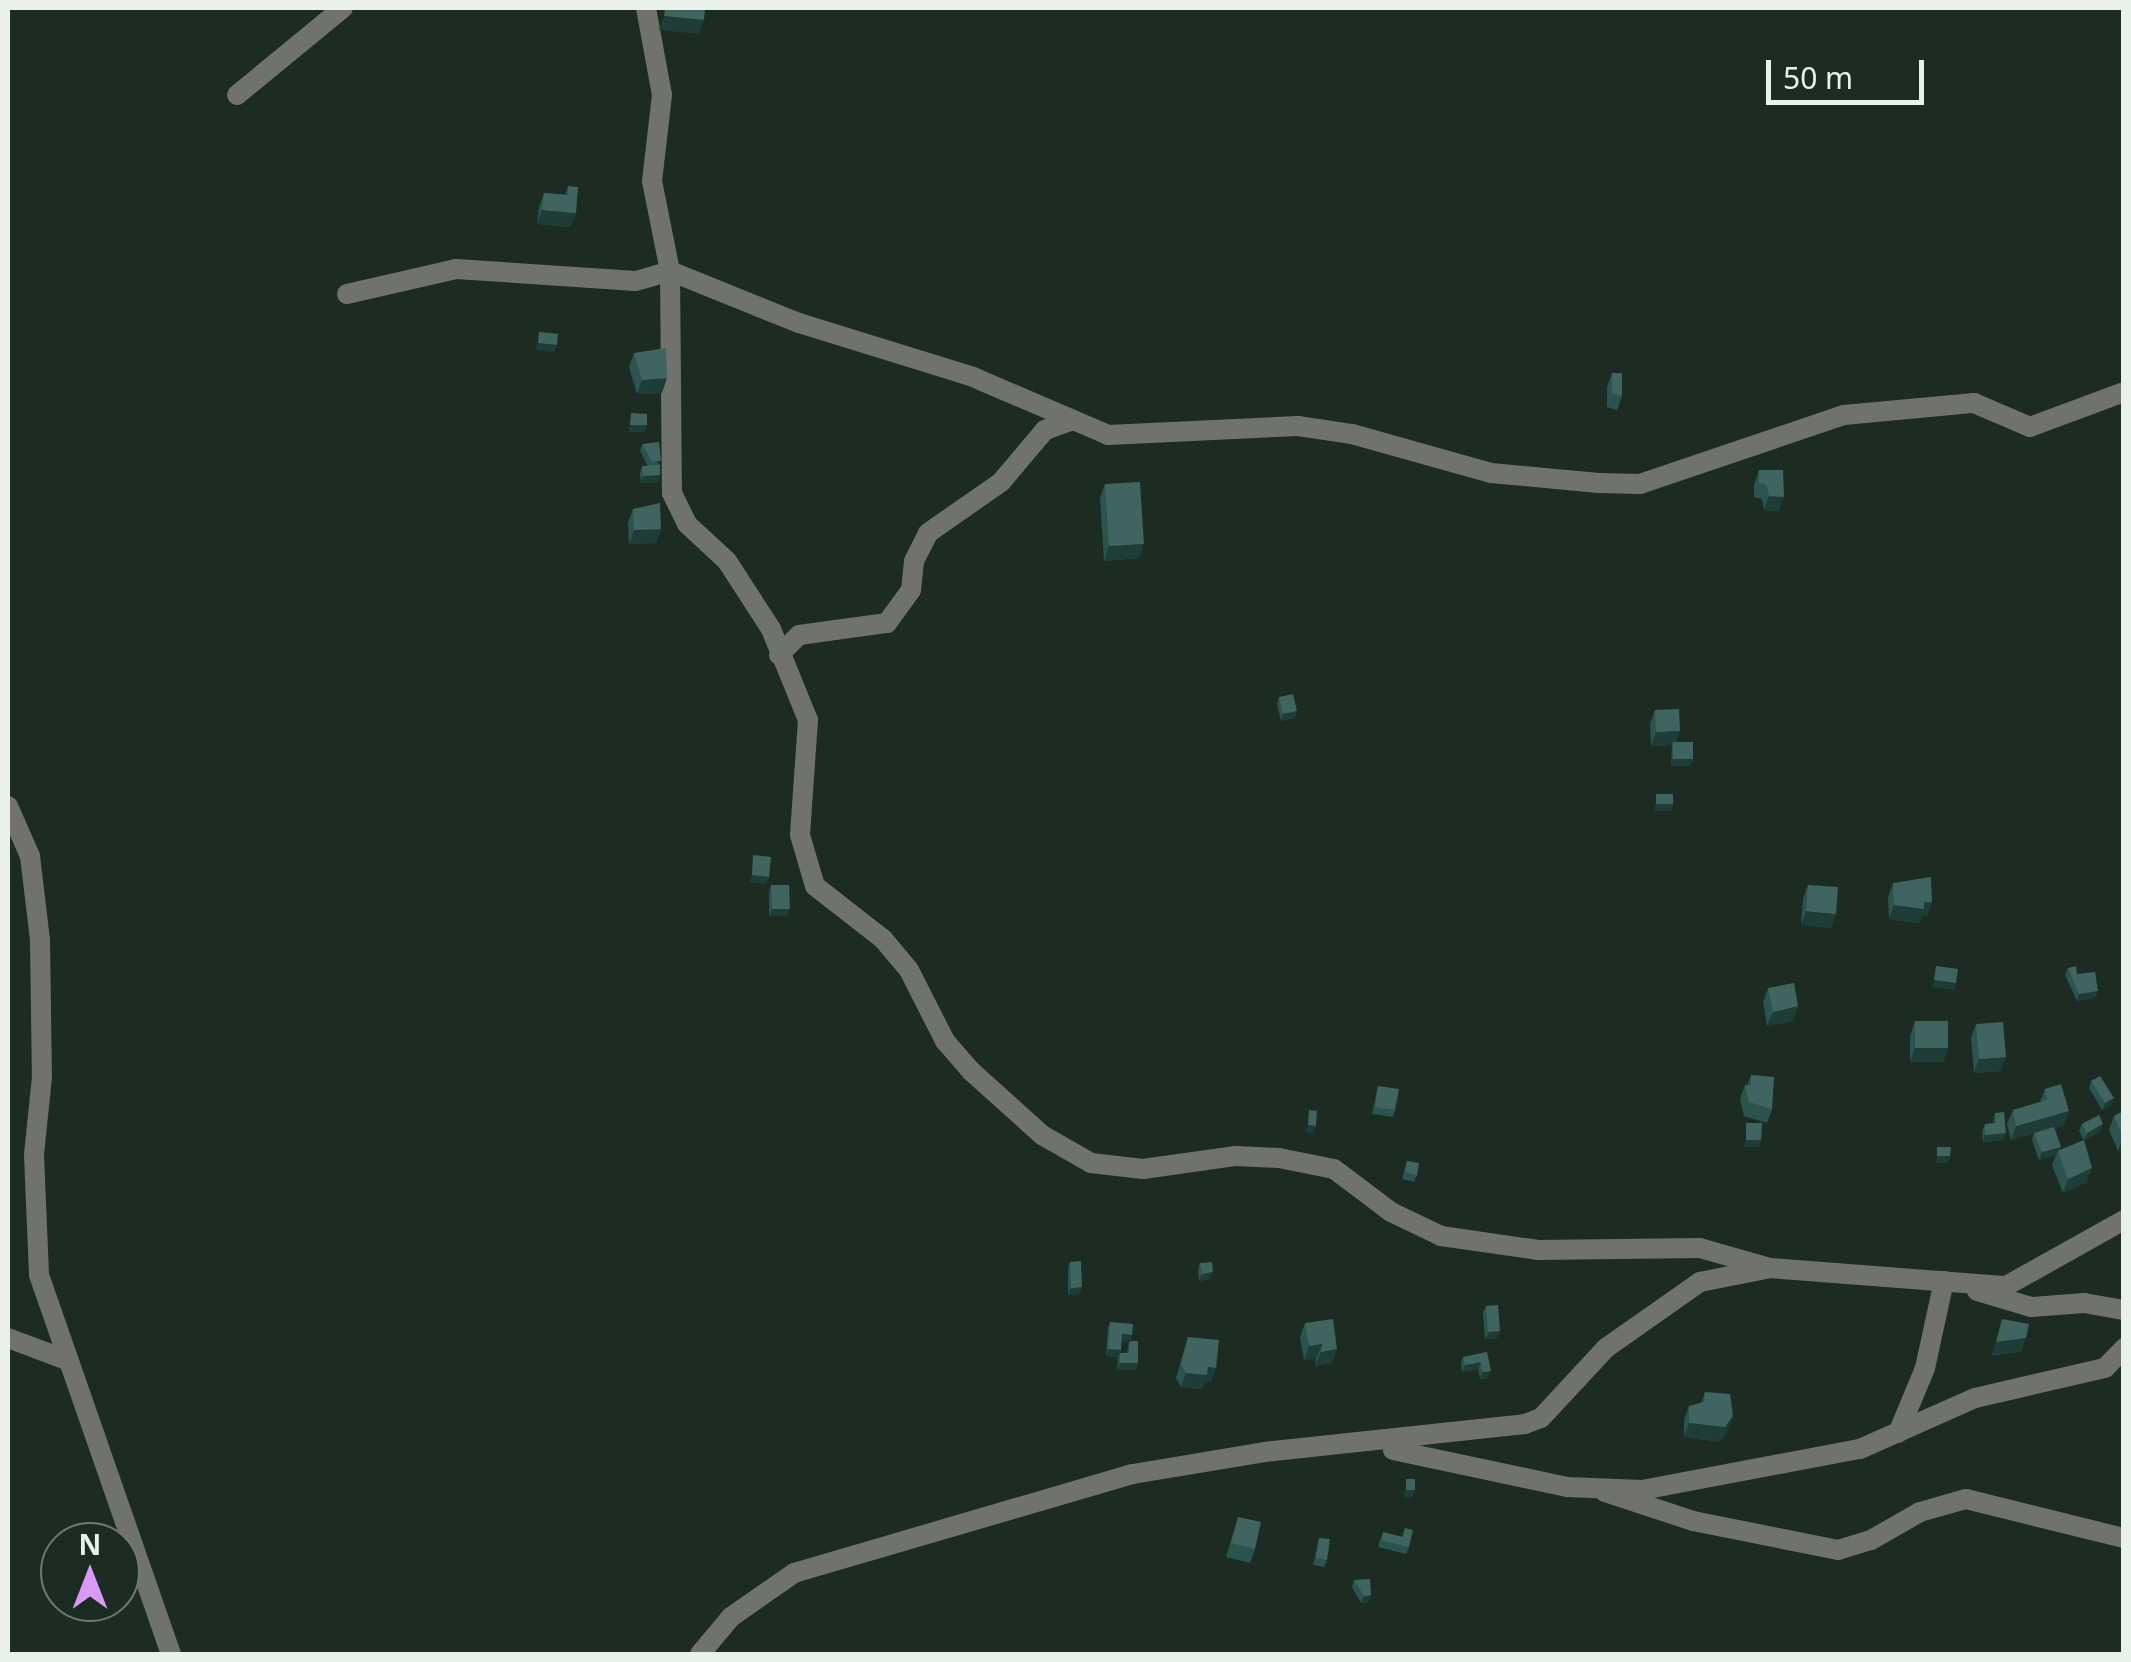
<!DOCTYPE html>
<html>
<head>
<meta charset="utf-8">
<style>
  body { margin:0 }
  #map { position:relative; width:2131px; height:1662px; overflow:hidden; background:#1d2c22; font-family:"Noto Sans",sans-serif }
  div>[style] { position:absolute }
  .street>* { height:20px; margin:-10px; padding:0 10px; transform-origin:10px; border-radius:10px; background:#70736b }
  .wall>* { inset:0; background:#2b5450 }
  .shaded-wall>* { inset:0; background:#1d3d36 }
  .building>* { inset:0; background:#406560 }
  span { translate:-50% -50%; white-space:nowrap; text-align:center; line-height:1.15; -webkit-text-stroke:8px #1d2c22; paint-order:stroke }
  .frame { position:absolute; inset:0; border:10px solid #e8f2eb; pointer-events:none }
  .north { position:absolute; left:40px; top:1522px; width:100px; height:100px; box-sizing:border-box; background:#1d2c22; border:2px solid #6e7b72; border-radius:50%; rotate:0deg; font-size:28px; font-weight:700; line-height:40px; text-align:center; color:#e8f2eb }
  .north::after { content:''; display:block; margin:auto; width:35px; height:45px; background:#d99af7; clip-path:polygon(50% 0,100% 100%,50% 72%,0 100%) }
  .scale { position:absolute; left:1766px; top:60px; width:158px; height:45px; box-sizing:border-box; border:5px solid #e8f2eb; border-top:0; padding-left:12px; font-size:30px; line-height:35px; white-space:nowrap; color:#e8f2eb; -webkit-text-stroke:8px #1d2c22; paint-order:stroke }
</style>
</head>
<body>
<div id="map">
  <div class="street">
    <i style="left:646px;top:8px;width:88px;rotate:79.6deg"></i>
    <i style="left:662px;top:95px;width:87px;rotate:96.6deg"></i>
    <i style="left:652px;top:181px;width:92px;rotate:78.7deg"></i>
    <i style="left:670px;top:271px;width:222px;rotate:89.5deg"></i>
    <i style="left:672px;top:493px;width:34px;rotate:64deg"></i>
    <i style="left:687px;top:524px;width:54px;rotate:42.8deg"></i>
    <i style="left:727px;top:561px;width:81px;rotate:57.1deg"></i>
    <i style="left:771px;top:629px;width:98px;rotate:67.9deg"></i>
    <i style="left:808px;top:720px;width:115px;rotate:94deg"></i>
    <i style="left:800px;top:835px;width:53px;rotate:73.6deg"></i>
    <i style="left:815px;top:886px;width:86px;rotate:37.9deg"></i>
    <i style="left:883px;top:939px;width:40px;rotate:50deg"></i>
    <i style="left:909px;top:970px;width:80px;rotate:63.1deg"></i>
    <i style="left:945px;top:1041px;width:40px;rotate:49deg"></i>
    <i style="left:971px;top:1071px;width:96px;rotate:42deg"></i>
    <i style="left:1042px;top:1135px;width:56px;rotate:29.7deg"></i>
    <i style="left:1091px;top:1163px;width:52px;rotate:6.6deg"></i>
    <i style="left:1143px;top:1169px;width:94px;rotate:-8deg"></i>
    <i style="left:1236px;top:1156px;width:43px;rotate:2.7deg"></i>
    <i style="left:1279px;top:1158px;width:56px;rotate:11.3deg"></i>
    <i style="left:1334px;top:1169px;width:71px;rotate:37deg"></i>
    <i style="left:1391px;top:1212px;width:55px;rotate:25.6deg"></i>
    <i style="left:1441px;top:1236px;width:98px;rotate:8.2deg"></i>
    <i style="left:1538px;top:1250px;width:162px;rotate:-0.7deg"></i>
    <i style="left:1700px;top:1248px;width:73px;rotate:15.9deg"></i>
    <i style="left:237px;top:95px;width:137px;rotate:-39.4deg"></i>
    <i style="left:347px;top:294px;width:112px;rotate:-12.9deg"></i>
    <i style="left:456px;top:269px;width:180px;rotate:3.8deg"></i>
    <i style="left:636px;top:281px;width:35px;rotate:-16deg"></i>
    <i style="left:670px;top:271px;width:139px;rotate:22deg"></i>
    <i style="left:799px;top:323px;width:182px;rotate:17.2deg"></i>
    <i style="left:973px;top:377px;width:147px;rotate:23.2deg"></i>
    <i style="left:1108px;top:435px;width:190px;rotate:-2.7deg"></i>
    <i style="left:1298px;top:426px;width:55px;rotate:8.4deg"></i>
    <i style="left:1352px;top:434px;width:144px;rotate:15.7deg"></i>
    <i style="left:1491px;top:473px;width:108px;rotate:5.3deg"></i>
    <i style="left:1599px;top:483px;width:41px;rotate:1.4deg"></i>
    <i style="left:1640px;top:484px;width:215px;rotate:-18.7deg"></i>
    <i style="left:1844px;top:415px;width:131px;rotate:-5.3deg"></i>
    <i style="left:1974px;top:403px;width:61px;rotate:23.2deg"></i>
    <i style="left:2030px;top:427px;width:100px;rotate:-20.4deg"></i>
    <i style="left:779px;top:655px;width:28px;rotate:-45deg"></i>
    <i style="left:799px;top:635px;width:89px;rotate:-7.8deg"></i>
    <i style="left:887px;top:623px;width:41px;rotate:-54deg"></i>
    <i style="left:911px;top:590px;width:29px;rotate:-84deg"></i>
    <i style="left:914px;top:561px;width:31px;rotate:-63deg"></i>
    <i style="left:928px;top:533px;width:89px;rotate:-34.9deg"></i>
    <i style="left:1001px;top:482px;width:68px;rotate:-49.8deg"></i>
    <i style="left:1045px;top:430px;width:27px;rotate:-20deg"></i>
    <i style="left:8px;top:806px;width:55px;rotate:66.3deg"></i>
    <i style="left:30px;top:856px;width:85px;rotate:83.2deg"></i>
    <i style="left:40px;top:940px;width:137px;rotate:89.2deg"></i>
    <i style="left:42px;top:1077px;width:78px;rotate:95.9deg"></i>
    <i style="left:34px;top:1155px;width:120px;rotate:87.6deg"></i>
    <i style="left:39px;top:1275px;width:401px;rotate:70.8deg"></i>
    <i style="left:1977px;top:1291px;width:56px;rotate:16.5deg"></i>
    <i style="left:2031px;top:1307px;width:53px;rotate:-4.3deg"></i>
    <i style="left:2084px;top:1303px;width:41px;rotate:9.9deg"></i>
    <i style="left:8px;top:1338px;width:60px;rotate:20.6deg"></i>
    <i style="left:1898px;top:1433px;width:70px;rotate:-67.4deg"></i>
    <i style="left:1925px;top:1368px;width:89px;rotate:-77.7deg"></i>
    <i style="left:1393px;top:1450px;width:178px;rotate:12deg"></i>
    <i style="left:1567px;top:1487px;width:75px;rotate:2.3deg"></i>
    <i style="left:1642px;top:1490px;width:222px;rotate:-10.7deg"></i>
    <i style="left:1860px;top:1449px;width:126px;rotate:-23.9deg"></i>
    <i style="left:1975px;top:1398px;width:133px;rotate:-13deg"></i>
    <i style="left:2105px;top:1368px;width:28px;rotate:-46deg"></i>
    <i style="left:1605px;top:1492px;width:93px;rotate:18.2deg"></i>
    <i style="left:1693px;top:1521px;width:148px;rotate:11.3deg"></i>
    <i style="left:1838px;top:1550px;width:34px;rotate:-17deg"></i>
    <i style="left:1871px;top:1540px;width:56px;rotate:-29.7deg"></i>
    <i style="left:1920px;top:1512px;width:48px;rotate:-15.8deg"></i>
    <i style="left:1966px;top:1499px;width:163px;rotate:13.9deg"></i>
    <i style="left:700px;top:1654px;width:48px;rotate:-50deg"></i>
    <i style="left:731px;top:1617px;width:77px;rotate:-34.9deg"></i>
    <i style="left:794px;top:1573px;width:353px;rotate:-16.3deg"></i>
    <i style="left:1133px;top:1474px;width:133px;rotate:-9.5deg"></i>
    <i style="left:1264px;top:1452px;width:262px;rotate:-6.1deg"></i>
    <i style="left:1525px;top:1424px;width:17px;rotate:-21deg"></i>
    <i style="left:1541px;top:1418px;width:96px;rotate:-47.1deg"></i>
    <i style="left:1606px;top:1348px;width:115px;rotate:-35.1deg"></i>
    <i style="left:1700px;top:1282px;width:71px;rotate:-11.3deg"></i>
    <i style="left:1770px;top:1268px;width:237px;rotate:4.4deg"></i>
    <i style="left:2006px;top:1286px;width:135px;rotate:-29.2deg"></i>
  </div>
  <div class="wall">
    <i style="clip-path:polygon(568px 186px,576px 213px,570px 227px,537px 224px,539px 207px,544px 193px,565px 195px)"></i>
    <i style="clip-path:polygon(634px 353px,662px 393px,637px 394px,629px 367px)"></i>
    <i style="clip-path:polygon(1612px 373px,1622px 396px,1617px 410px,1607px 407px,1607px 387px)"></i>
    <i style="clip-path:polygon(642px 444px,660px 465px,658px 482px,641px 483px,640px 473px,642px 466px,648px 466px,640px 451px)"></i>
    <i style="clip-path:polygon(1759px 470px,1783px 470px,1779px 511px,1764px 510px,1762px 499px,1754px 497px,1754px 485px)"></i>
    <i style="clip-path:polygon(1105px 484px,1139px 558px,1104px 561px,1100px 498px)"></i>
    <i style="clip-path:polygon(633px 509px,661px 529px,656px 543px,629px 544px,628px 523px)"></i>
    <i style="clip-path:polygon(1279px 697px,1295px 718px,1281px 721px,1277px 704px)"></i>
    <i style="clip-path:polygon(1655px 710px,1677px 742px,1693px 759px,1690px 766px,1671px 766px,1672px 745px,1651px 746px,1650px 724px)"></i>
    <i style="clip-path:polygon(1893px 883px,1932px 902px,1927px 916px,1922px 916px,1919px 923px,1889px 919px,1888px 897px)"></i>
    <i style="clip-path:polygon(771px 885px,787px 916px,769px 916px,769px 892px)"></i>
    <i style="clip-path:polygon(1808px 885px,1836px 914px,1831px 928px,1801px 925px,1803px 899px)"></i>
    <i style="clip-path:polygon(2068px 968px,2077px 974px,2095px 998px,2077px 1001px,2065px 975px)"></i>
    <i style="clip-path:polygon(1768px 988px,1798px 1006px,1793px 1021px,1767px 1026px,1763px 1002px)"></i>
    <i style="clip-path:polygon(1915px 1021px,1948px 1048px,1943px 1062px,1910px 1062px,1910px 1036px)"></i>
    <i style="clip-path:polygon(1976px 1024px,2006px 1057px,2000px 1071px,1974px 1073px,1971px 1038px)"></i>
    <i style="clip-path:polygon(1751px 1075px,1772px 1109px,1767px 1123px,1744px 1116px,1740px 1099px,1745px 1085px,1747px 1086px)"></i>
    <i style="clip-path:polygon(2091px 1081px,2111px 1105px,2102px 1110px,2089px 1088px)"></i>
    <i style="clip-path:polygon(1378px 1086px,1395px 1110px,1393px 1117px,1372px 1114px)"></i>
    <i style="clip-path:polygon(2045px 1089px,2064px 1125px,2054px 1128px,2061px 1147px,2059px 1150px,2084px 1140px,2079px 1131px,2082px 1124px,2101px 1131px,2084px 1140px,2087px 1182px,2063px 1193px,2052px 1165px,2056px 1155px,2039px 1160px,2032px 1140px,2034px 1133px,2011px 1140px,2007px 1124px,2013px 1110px,2040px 1102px)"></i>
    <i style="clip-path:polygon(2124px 1111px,2124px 1149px,2118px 1151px,2109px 1130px,2114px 1116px)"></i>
    <i style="clip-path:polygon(1995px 1113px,2004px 1140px,1983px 1142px,1982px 1131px,1985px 1124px,1993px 1124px)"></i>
    <i style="clip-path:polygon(1407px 1161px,1417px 1175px,1414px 1182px,1402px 1179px)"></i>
    <i style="clip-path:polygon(1070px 1262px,1082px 1287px,1079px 1294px,1068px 1295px,1068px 1269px)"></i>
    <i style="clip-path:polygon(1200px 1263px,1210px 1279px,1199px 1281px,1198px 1270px)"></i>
    <i style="clip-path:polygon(1486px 1306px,1497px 1338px,1485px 1339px,1483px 1313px)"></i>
    <i style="clip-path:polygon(evenodd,1110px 1322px,1130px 1341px,1138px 1363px,1136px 1370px,1117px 1370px,1118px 1357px,1106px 1356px,1108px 1329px,1110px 1322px,1121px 1342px,1129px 1342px,1127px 1353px,1120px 1353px,1121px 1342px)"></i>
    <i style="clip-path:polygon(1305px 1323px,1332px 1363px,1315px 1366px,1316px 1358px,1304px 1360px,1300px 1337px)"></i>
    <i style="clip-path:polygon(1188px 1337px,1211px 1382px,1205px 1381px,1202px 1389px,1181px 1387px,1176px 1378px)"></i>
    <i style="clip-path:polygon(1487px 1352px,1488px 1378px,1480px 1379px,1478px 1369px,1462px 1372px,1461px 1364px,1463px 1357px)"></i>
    <i style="clip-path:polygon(1705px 1392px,1728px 1430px,1720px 1442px,1684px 1437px,1684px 1420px,1689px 1406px,1701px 1403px)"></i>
    <i style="clip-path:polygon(1238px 1517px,1255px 1549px,1250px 1563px,1226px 1557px)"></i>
    <i style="clip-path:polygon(1405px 1528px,1409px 1547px,1406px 1554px,1378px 1547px,1380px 1539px,1402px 1537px)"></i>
    <i style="clip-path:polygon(1319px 1538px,1327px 1560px,1324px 1567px,1313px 1565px)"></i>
    <i style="clip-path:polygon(1354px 1580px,1371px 1595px,1368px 1602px,1361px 1603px,1352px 1587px)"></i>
  </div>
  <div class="shaded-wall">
    <i style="clip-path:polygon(664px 16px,704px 20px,699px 34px,659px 30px)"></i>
    <i style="clip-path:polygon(542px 210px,576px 213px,570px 227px,537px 224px)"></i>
    <i style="clip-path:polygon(538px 343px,557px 345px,554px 352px,535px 350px)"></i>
    <i style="clip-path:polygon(667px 378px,662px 393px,637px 394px,642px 380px)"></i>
    <i style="clip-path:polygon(630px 425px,647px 425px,644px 432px,628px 432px)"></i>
    <i style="clip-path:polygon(660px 475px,658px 482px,641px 483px,643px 476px)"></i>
    <i style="clip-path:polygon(1769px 496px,1784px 497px,1779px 511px,1764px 510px)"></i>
    <i style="clip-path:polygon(661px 529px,656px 543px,629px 544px,634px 530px)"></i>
    <i style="clip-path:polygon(1144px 544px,1139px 558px,1104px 561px,1109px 546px)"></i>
    <i style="clip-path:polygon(1297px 711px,1295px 718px,1281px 721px,1283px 714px)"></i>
    <i style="clip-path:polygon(1680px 731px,1675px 745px,1673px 742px,1672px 745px,1651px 746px,1656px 732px)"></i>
    <i style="clip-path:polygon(1673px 759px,1693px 759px,1690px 766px,1671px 766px)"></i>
    <i style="clip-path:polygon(1656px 804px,1673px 804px,1671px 811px,1653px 811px)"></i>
    <i style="clip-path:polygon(752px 875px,769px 877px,766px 884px,749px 882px)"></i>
    <i style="clip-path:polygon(1932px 902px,1927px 916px,1922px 916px,1919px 923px,1889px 919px,1894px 905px)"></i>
    <i style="clip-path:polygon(772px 909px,790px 909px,787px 916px,769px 916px)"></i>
    <i style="clip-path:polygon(1806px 911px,1836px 914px,1831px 928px,1801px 925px)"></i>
    <i style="clip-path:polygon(1934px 980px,1956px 983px,1954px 990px,1932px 987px)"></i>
    <i style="clip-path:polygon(2098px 991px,2095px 998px,2077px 1001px,2079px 994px)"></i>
    <i style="clip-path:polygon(1798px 1006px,1793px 1021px,1767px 1026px,1773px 1012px)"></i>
    <i style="clip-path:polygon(1915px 1048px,1948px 1048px,1943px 1062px,1910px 1062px)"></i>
    <i style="clip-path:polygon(2006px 1057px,2000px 1071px,1974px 1073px,1979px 1059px)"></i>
    <i style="clip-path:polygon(2114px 1098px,2111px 1105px,2102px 1110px,2105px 1103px)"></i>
    <i style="clip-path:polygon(2069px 1111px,2064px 1125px,2011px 1140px,2016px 1126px)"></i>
    <i style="clip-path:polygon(2103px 1124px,2101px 1131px,2084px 1140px,2087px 1133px)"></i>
    <i style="clip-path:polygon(1308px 1125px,1316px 1126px,1313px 1133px,1305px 1132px)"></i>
    <i style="clip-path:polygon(2006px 1133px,2004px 1140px,1983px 1142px,1985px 1135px)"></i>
    <i style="clip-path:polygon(2123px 1137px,2124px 1149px,2118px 1151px)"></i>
    <i style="clip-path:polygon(1746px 1140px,1761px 1140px,1759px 1147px,1743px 1147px)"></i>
    <i style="clip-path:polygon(2061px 1147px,2056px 1155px,2039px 1160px,2042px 1152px)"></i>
    <i style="clip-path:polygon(1937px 1156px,1950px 1156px,1948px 1163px,1935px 1163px)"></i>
    <i style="clip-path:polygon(2092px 1168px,2087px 1182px,2063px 1193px,2068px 1179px)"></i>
    <i style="clip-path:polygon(1213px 1272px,1210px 1279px,1199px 1281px,1202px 1274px)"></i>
    <i style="clip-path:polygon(1082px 1287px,1079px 1294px,1068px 1295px,1071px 1288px)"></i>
    <i style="clip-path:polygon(1500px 1331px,1497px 1338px,1485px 1339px,1488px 1332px)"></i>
    <i style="clip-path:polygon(1122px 1334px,1132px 1335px,1130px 1342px,1119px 1342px)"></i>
    <i style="clip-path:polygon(2026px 1338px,2021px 1352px,1991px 1356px,1996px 1342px)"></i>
    <i style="clip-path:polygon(1322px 1344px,1316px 1358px,1304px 1360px,1309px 1346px)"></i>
    <i style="clip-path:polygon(1108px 1349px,1121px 1350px,1118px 1357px,1106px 1356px)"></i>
    <i style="clip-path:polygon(1337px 1349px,1332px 1363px,1315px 1366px,1321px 1352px)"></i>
    <i style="clip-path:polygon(1481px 1362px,1478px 1369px,1462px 1372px,1465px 1365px)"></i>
    <i style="clip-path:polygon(1120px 1363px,1138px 1363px,1136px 1370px,1117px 1370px)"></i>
    <i style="clip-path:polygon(1208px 1367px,1216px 1368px,1211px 1382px,1205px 1381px,1202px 1389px,1181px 1387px,1186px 1373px)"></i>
    <i style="clip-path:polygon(1491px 1371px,1488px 1378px,1480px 1379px,1482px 1372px)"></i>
    <i style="clip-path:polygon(1733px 1416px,1728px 1430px,1720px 1442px,1684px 1437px,1689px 1423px)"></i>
    <i style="clip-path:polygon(1406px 1490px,1415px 1490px,1412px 1497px,1403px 1497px)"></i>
    <i style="clip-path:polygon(1371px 1595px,1368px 1602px,1361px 1603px,1364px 1596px)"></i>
  </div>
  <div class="building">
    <i style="clip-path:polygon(686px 8px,705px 8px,704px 20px,664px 16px,665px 9px,685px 10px)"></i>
    <i style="clip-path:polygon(568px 186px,578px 187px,576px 213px,542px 210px,544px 193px,568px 195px)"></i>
    <i style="clip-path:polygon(539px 332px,558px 334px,557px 345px,538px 343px)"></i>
    <i style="clip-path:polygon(666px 348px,667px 378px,642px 380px,634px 353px)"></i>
    <i style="clip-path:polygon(1612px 373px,1622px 373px,1622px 396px,1612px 393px)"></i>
    <i style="clip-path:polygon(631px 413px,647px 414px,647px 425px,630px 425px)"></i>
    <i style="clip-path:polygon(659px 442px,661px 461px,652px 462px,642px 444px)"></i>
    <i style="clip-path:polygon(660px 465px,660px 475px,643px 476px,642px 466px)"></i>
    <i style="clip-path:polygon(1759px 470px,1783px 470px,1784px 497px,1769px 496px,1767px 485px,1759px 483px)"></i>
    <i style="clip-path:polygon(1140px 482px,1144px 544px,1109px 546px,1105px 484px)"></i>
    <i style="clip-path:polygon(660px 503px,661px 529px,634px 530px,633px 509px)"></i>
    <i style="clip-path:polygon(1293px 694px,1297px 711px,1283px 714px,1279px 697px)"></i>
    <i style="clip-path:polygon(1679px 709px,1680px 731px,1656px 732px,1655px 710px)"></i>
    <i style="clip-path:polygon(1673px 742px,1693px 742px,1693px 759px,1673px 759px)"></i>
    <i style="clip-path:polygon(1656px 794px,1673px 794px,1673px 804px,1656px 804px)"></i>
    <i style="clip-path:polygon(753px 855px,771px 857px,769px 877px,752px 875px)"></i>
    <i style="clip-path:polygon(1931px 877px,1932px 902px,1924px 902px,1924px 909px,1894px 905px,1893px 883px)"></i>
    <i style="clip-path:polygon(771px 885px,789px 885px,790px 909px,772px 909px)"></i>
    <i style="clip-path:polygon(1808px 885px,1838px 887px,1836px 914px,1806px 911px)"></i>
    <i style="clip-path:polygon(1936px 966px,1958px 969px,1956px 983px,1934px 980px)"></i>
    <i style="clip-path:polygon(2076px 966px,2077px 974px,2095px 972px,2098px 991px,2079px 994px,2068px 968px)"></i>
    <i style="clip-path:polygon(1794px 983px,1798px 1006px,1773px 1012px,1768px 988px)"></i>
    <i style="clip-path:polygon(1915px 1021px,1948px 1021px,1948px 1048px,1915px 1048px)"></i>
    <i style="clip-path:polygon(2003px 1022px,2006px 1057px,1979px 1059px,1976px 1024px)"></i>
    <i style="clip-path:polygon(1751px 1075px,1774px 1077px,1772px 1109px,1749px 1102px,1745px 1085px,1751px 1086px)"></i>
    <i style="clip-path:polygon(2100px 1076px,2114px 1098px,2105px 1103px,2091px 1081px)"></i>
    <i style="clip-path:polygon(2061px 1084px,2069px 1111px,2016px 1126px,2013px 1110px,2047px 1100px,2045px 1089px)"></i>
    <i style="clip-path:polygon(1378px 1086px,1399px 1089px,1395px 1110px,1375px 1107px)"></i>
    <i style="clip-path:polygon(1309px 1110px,1317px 1111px,1316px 1126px,1308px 1125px)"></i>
    <i style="clip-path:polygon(2124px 1111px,2124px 1137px,2123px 1137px,2114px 1116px)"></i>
    <i style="clip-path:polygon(2004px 1112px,2006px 1133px,1985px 1135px,1985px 1124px,1996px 1123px,1995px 1113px)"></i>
    <i style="clip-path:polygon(2099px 1115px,2103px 1124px,2087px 1133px,2082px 1124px)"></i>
    <i style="clip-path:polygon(1746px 1123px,1762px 1123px,1761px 1140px,1746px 1140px)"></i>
    <i style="clip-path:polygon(2054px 1127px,2061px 1147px,2042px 1152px,2034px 1133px)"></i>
    <i style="clip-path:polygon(2084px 1140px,2092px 1168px,2068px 1179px,2058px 1151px)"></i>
    <i style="clip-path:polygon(1937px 1147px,1951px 1147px,1950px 1156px,1937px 1156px)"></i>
    <i style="clip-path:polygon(1407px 1161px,1419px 1163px,1417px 1175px,1405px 1172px)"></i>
    <i style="clip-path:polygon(1081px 1261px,1082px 1287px,1071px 1288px,1070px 1262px)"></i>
    <i style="clip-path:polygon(1212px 1262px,1213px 1272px,1202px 1274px,1200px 1263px)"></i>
    <i style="clip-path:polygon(1498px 1305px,1500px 1331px,1488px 1332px,1486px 1306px)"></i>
    <i style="clip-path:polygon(1333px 1319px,1337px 1349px,1321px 1352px,1322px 1344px,1309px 1346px,1305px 1323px)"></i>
    <i style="clip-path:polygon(2002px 1319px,2029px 1324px,2026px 1338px,1996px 1342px)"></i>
    <i style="clip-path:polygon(1110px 1322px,1133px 1324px,1132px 1335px,1122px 1334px,1121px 1350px,1108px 1349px)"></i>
    <i style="clip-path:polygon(1188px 1337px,1219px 1340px,1216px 1368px,1208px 1367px,1207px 1375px,1186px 1373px,1181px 1364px)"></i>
    <i style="clip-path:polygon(1130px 1341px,1138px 1341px,1138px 1363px,1120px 1363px,1120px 1353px,1129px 1353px)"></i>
    <i style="clip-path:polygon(1487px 1352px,1491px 1371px,1482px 1372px,1481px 1362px,1465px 1365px,1463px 1357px)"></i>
    <i style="clip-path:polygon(1705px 1392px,1730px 1394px,1733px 1416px,1725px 1427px,1689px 1423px,1689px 1406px,1704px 1402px)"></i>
    <i style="clip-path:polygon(1406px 1479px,1415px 1479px,1415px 1490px,1406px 1490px)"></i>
    <i style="clip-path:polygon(1238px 1517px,1261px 1522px,1255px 1549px,1231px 1543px)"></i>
    <i style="clip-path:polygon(1405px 1528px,1413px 1530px,1409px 1547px,1381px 1540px,1383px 1532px,1403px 1537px)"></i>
    <i style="clip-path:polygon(1319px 1538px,1330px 1539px,1327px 1560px,1316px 1558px)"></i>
    <i style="clip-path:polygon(1370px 1579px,1371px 1595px,1364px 1596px,1354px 1580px)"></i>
  </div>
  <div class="frame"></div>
  <div class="north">N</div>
  <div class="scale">50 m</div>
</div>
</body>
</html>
